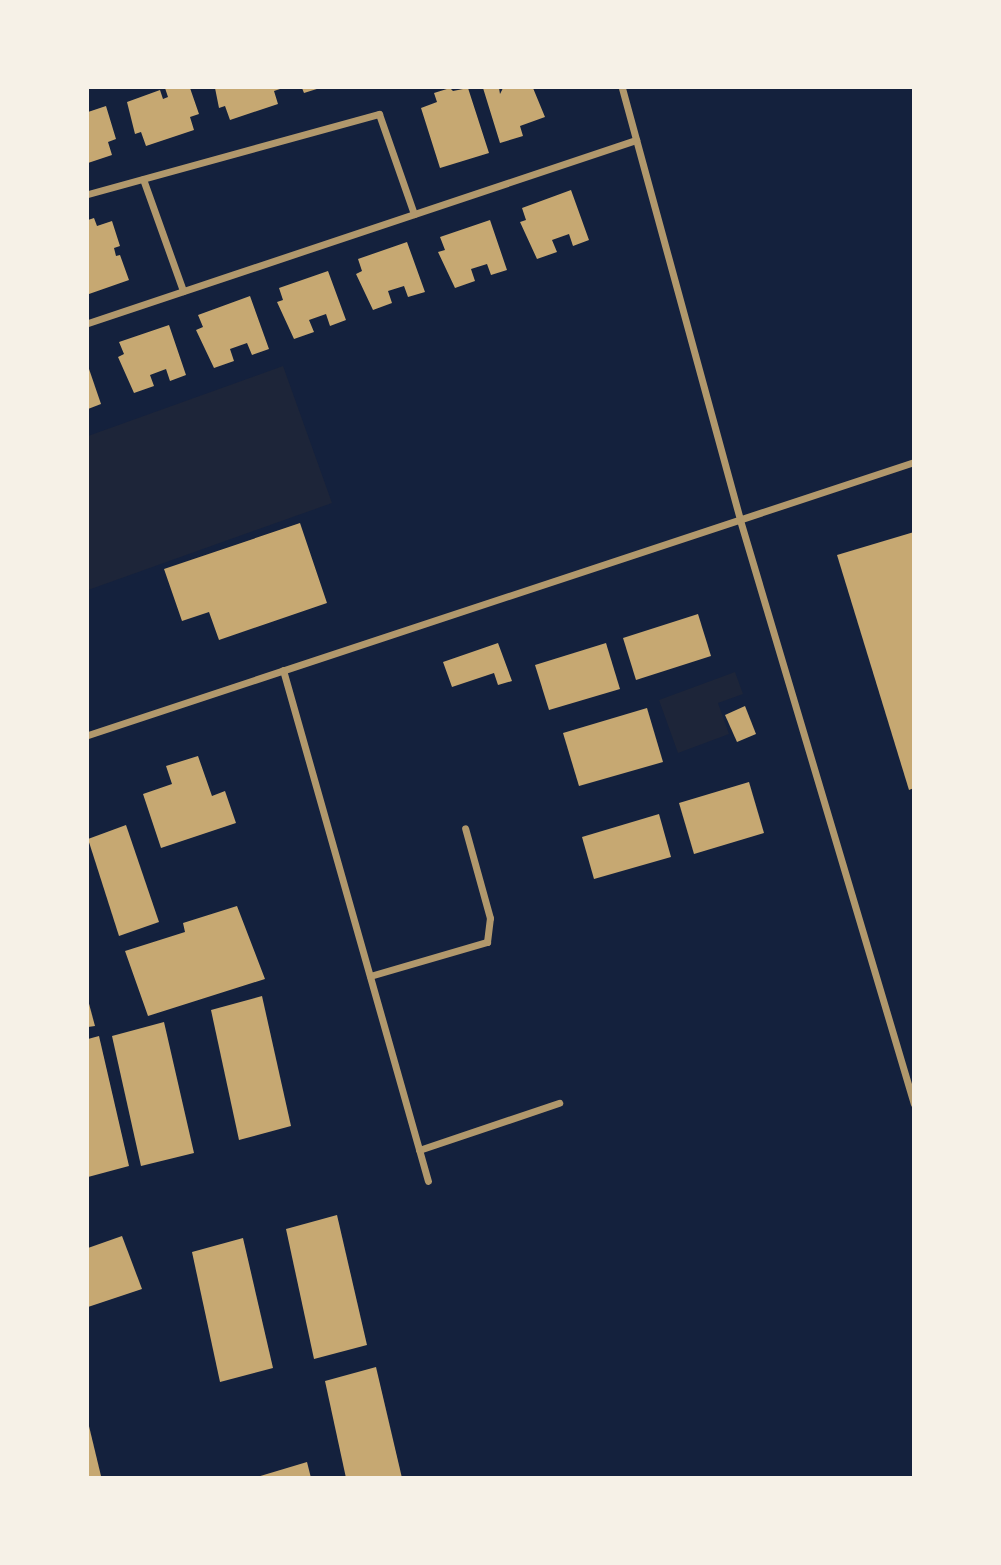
<!DOCTYPE html>
<html>
<head>
<meta charset="utf-8">
<style>
  body { margin:0 }
  #map { position:relative; width:1001px; height:1565px; overflow:hidden; background:#14213d; font-family:Inter,sans-serif }
  div>[style] { position:absolute }
  .green>* { inset:0; background:#1d2539 }
  .building>* { inset:0; background:#c6a872 }
  .minor>* { height:7px; margin:-3.5px; padding:0 3.5px; transform-origin:3.5px; border-radius:3.5px; background:#b1986c }
  span { translate:-50% -50%; white-space:nowrap; text-align:center; line-height:1.15; -webkit-text-stroke:5px #f6f1e7; paint-order:stroke }
  .frame { position:absolute; inset:0; border:89px solid #f6f1e7; pointer-events:none }
</style>
</head>
<body>
<div id="map">
  <div class="green">
    <i style="clip-path:polygon(283px 366px,332px 503px,88px 590px,88px 436px)"></i>
    <i style="clip-path:polygon(735px 672px,743px 694px,718px 703px,729px 734px,678px 753px,659px 700px)"></i>
  </div>
  <div class="building">
    <i style="clip-path:polygon(165px 88px,190px 88px,199px 114px,190px 117px,194px 130px,146px 146px,141px 132px,135px 134px,127px 102px,160px 90px,163px 99px,168px 97px)"></i>
    <i style="clip-path:polygon(215px 88px,283px 88px,274px 91px,278px 104px,230px 120px,225px 106px,219px 108px)"></i>
    <i style="clip-path:polygon(302px 88px,320px 88px,304px 93px)"></i>
    <i style="clip-path:polygon(450px 88px,453px 91px,468px 88px,489px 153px,440px 168px,421px 108px,437px 102px,434px 93px)"></i>
    <i style="clip-path:polygon(483px 88px,499px 88px,500px 94px,503px 88px,533px 88px,545px 117px,520px 126px,523px 136px,500px 143px)"></i>
    <i style="clip-path:polygon(106px 106px,116px 139px,108px 142px,112px 155px,88px 163px,88px 112px)"></i>
    <i style="clip-path:polygon(571px 190px,589px 240px,573px 246px,569px 234px,552px 240px,557px 252px,537px 259px,520px 222px,526px 220px,522px 208px)"></i>
    <i style="clip-path:polygon(94px 218px,97px 226px,112px 221px,120px 246px,114px 248px,116px 256px,120px 255px,129px 280px,89px 294px,88px 220px)"></i>
    <i style="clip-path:polygon(490px 220px,507px 270px,491px 275px,487px 264px,471px 269px,475px 281px,455px 288px,438px 252px,445px 250px,440px 237px)"></i>
    <i style="clip-path:polygon(407px 242px,425px 292px,408px 297px,404px 286px,388px 291px,392px 303px,373px 310px,356px 274px,362px 271px,358px 259px)"></i>
    <i style="clip-path:polygon(328px 271px,346px 320px,330px 326px,326px 314px,309px 320px,314px 332px,294px 339px,277px 302px,283px 300px,279px 288px)"></i>
    <i style="clip-path:polygon(250px 296px,269px 349px,252px 355px,247px 343px,230px 349px,234px 361px,214px 368px,196px 330px,203px 327px,198px 315px)"></i>
    <i style="clip-path:polygon(169px 325px,186px 375px,170px 381px,166px 369px,150px 375px,154px 386px,134px 393px,118px 357px,124px 354px,119px 342px)"></i>
    <i style="clip-path:polygon(88px 366px,101px 404px,88px 409px)"></i>
    <i style="clip-path:polygon(300px 523px,327px 603px,219px 640px,209px 612px,182px 621px,164px 569px)"></i>
    <i style="clip-path:polygon(914px 532px,914px 788px,909px 790px,837px 555px)"></i>
    <i style="clip-path:polygon(698px 614px,711px 656px,636px 680px,623px 638px)"></i>
    <i style="clip-path:polygon(498px 643px,512px 681px,498px 685px,494px 673px,452px 687px,443px 662px)"></i>
    <i style="clip-path:polygon(606px 643px,620px 689px,549px 710px,535px 665px)"></i>
    <i style="clip-path:polygon(745px 706px,756px 734px,737px 742px,725px 715px)"></i>
    <i style="clip-path:polygon(647px 708px,663px 762px,579px 786px,563px 733px)"></i>
    <i style="clip-path:polygon(198px 756px,212px 796px,225px 791px,236px 823px,161px 848px,143px 794px,172px 784px,166px 766px)"></i>
    <i style="clip-path:polygon(749px 782px,764px 833px,694px 854px,679px 803px)"></i>
    <i style="clip-path:polygon(659px 814px,671px 857px,594px 879px,582px 837px)"></i>
    <i style="clip-path:polygon(126px 825px,159px 922px,119px 936px,88px 839px)"></i>
    <i style="clip-path:polygon(237px 906px,265px 979px,148px 1016px,125px 951px,185px 932px,183px 923px)"></i>
    <i style="clip-path:polygon(262px 996px,291px 1126px,239px 1140px,211px 1010px)"></i>
    <i style="clip-path:polygon(88px 1000px,95px 1026px,88px 1027px)"></i>
    <i style="clip-path:polygon(164px 1022px,194px 1153px,141px 1166px,112px 1036px)"></i>
    <i style="clip-path:polygon(99px 1036px,129px 1166px,88px 1177px,88px 1039px)"></i>
    <i style="clip-path:polygon(337px 1215px,367px 1345px,314px 1359px,286px 1229px)"></i>
    <i style="clip-path:polygon(122px 1236px,142px 1289px,88px 1307px,88px 1248px)"></i>
    <i style="clip-path:polygon(243px 1238px,273px 1368px,220px 1382px,192px 1252px)"></i>
    <i style="clip-path:polygon(376px 1367px,402px 1478px,346px 1478px,325px 1381px)"></i>
    <i style="clip-path:polygon(88px 1422px,101px 1476px,95px 1478px,88px 1478px)"></i>
    <i style="clip-path:polygon(307px 1462px,311px 1478px,257px 1478px,257px 1477px)"></i>
  </div>
  <div class="minor">
    <i style="left:622px;top:88px;width:448px;rotate:74.7deg"></i>
    <i style="left:740px;top:520px;width:609px;rotate:73.41deg"></i>
    <i style="left:143px;top:179px;width:119px;rotate:70.3deg"></i>
    <i style="left:88px;top:194px;width:302px;rotate:-15.4deg"></i>
    <i style="left:379px;top:114px;width:106px;rotate:70.7deg"></i>
    <i style="left:88px;top:323px;width:578px;rotate:-18.47deg"></i>
    <i style="left:283px;top:670px;width:531px;rotate:74.16deg"></i>
    <i style="left:88px;top:735px;width:870px;rotate:-18.29deg"></i>
    <i style="left:370px;top:976px;width:122px;rotate:-16.2deg"></i>
    <i style="left:487px;top:942px;width:24px;rotate:-83deg"></i>
    <i style="left:490px;top:918px;width:93px;rotate:-105.5deg"></i>
    <i style="left:419px;top:1150px;width:148px;rotate:-18.6deg"></i>
  </div>
  <div class="frame"></div>
</div>
</body>
</html>
